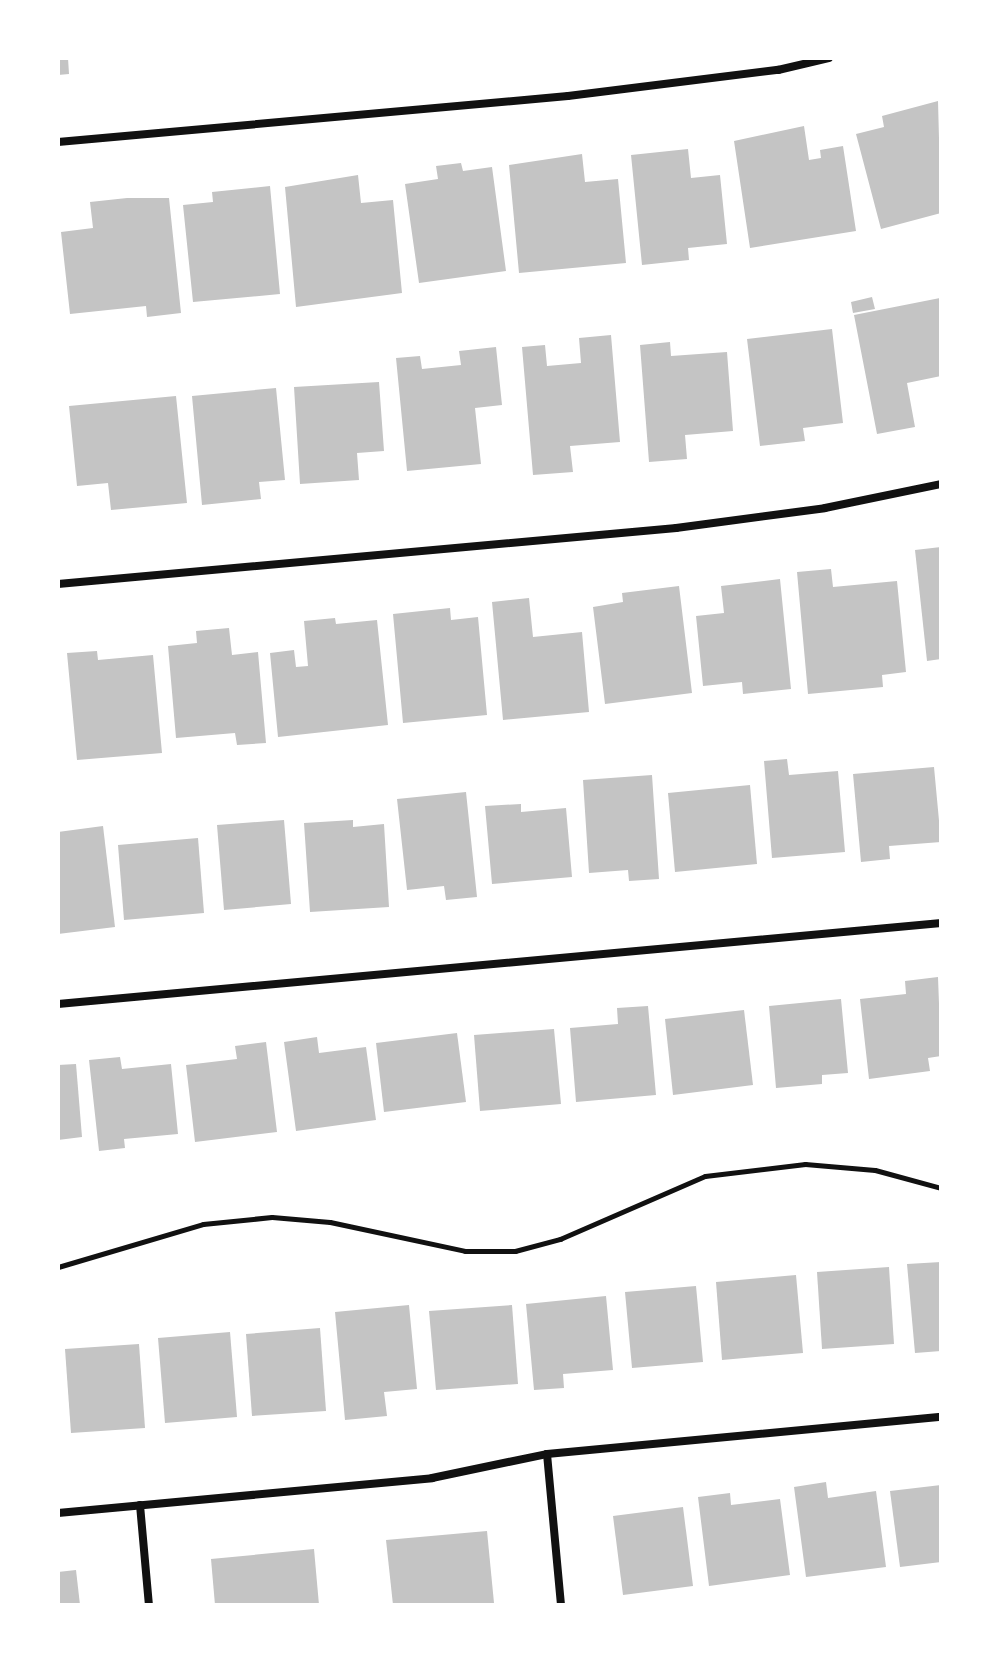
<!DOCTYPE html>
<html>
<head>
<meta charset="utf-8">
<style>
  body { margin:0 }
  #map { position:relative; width:999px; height:1663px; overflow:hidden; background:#fff; font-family:Lora,serif }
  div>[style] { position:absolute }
  .building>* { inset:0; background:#c4c4c4 }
  .path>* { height:5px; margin:-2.5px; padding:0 2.5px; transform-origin:2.5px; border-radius:2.5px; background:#111 }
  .minor>* { height:8px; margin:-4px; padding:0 4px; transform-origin:4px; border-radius:4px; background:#111 }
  span { translate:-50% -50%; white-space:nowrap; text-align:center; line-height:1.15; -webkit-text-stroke:8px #fff; paint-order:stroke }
  .frame { position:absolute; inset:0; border:60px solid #fff; pointer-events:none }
</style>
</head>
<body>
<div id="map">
  <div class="building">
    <i style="clip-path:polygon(58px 58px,68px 58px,69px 74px,58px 75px)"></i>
    <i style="clip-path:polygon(938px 101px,941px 213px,881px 229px,856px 134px,884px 127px,882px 116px)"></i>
    <i style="clip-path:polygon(804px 126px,809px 160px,821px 158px,820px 150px,843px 146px,856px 231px,750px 248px,734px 141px)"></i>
    <i style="clip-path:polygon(688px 149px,691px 178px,720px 175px,727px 244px,688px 248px,689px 260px,642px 265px,631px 155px)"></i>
    <i style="clip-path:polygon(582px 154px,585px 182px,618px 179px,626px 263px,519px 273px,509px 165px)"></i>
    <i style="clip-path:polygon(461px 163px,463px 171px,492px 167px,506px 271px,419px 283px,405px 184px,438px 179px,436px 166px)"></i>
    <i style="clip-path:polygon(358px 175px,361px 203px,393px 200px,402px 293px,296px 307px,285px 187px)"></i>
    <i style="clip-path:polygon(270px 186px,280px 294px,193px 302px,183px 205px,213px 202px,212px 192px)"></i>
    <i style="clip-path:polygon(127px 198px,169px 198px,181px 313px,147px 317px,146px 306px,70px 314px,61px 232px,93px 228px,90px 202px)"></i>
    <i style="clip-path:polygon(872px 297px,875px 309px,853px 313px,851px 302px)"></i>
    <i style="clip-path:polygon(940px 298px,941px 376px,907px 383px,915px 427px,877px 434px,854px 315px)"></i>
    <i style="clip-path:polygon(832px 329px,843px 423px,803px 428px,805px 441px,760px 446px,747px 339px)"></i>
    <i style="clip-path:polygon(611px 335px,620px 442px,570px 446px,573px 472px,533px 475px,522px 347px,545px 345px,547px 366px,581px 363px,579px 338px)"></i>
    <i style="clip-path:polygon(670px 342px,671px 356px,727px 352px,733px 431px,685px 435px,687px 459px,649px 462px,640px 345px)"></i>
    <i style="clip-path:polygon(496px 347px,502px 405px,475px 408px,481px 464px,407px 471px,396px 358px,420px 356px,422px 369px,461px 365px,459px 351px)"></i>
    <i style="clip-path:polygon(379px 382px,384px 451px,357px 453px,359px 480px,300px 484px,294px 387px)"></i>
    <i style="clip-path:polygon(276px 388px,285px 480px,259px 482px,261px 499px,202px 505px,192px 396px)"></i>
    <i style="clip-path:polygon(176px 396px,187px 503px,111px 510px,108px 483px,77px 486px,69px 406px)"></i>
    <i style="clip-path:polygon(941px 547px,941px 659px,927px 661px,915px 550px)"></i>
    <i style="clip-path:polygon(831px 569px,833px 587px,897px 581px,906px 672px,882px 675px,883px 687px,808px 694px,797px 572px)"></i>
    <i style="clip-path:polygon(780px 579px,791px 689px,743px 694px,742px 682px,703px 686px,696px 616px,724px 613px,721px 586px)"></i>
    <i style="clip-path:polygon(679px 586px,692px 693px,605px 704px,593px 607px,623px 602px,622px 593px)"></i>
    <i style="clip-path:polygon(529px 598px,533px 637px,582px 632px,589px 712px,503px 720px,492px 602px)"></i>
    <i style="clip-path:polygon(450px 608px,451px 620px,478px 617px,487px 715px,403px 723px,393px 614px)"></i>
    <i style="clip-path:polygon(335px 618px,336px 624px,377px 620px,388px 725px,278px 737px,270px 653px,294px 650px,296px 667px,308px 666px,304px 621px)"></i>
    <i style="clip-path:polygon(229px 628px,232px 655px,258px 652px,266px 743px,237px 745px,235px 733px,176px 738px,168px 646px,197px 643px,196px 631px)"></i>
    <i style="clip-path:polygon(97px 651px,98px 660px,153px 655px,162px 753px,77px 760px,67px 653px)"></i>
    <i style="clip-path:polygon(787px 759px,789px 775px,838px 771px,845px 852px,772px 858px,764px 761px)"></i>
    <i style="clip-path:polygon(934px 767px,941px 842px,889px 846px,890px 859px,861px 862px,853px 774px)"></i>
    <i style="clip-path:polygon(652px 775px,659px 879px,629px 881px,628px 870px,589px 873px,583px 780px)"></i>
    <i style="clip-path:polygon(750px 785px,757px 864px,675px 872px,668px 793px)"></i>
    <i style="clip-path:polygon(466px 792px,477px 897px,446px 900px,444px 886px,407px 890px,397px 799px)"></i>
    <i style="clip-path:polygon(521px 804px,521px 812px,566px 808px,572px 877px,492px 884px,485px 806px)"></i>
    <i style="clip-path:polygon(284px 820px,291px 904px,224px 910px,217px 825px)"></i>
    <i style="clip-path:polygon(353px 820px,353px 827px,384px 824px,389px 907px,310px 912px,304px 823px)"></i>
    <i style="clip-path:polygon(103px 826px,115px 927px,58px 934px,58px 832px)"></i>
    <i style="clip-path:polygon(198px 838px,204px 913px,124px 920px,118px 845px)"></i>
    <i style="clip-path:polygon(938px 977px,941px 1056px,928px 1058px,930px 1071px,869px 1079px,860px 999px,906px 994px,905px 981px)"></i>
    <i style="clip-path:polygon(841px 999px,848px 1073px,822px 1075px,822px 1084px,776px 1088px,769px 1006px)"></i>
    <i style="clip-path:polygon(648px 1006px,656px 1095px,576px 1102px,570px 1028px,618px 1024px,617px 1008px)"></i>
    <i style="clip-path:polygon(744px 1010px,753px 1085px,673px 1095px,665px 1019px)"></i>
    <i style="clip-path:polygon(554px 1029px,561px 1104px,480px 1111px,474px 1035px)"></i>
    <i style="clip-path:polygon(457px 1033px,466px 1102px,384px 1112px,376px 1043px)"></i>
    <i style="clip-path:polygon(317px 1037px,319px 1053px,366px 1047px,376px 1120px,296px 1131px,284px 1042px)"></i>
    <i style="clip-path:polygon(266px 1042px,277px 1132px,195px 1142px,186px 1065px,237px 1059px,235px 1046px)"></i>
    <i style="clip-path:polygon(120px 1057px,122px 1069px,171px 1064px,178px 1134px,124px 1139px,125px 1148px,99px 1151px,89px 1060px)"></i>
    <i style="clip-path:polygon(76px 1064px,82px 1137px,58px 1140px,58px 1065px)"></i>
    <i style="clip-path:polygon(941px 1262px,941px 1351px,915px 1353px,907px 1264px)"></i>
    <i style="clip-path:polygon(889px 1267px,894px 1344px,822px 1349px,817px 1272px)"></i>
    <i style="clip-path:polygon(796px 1275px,803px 1353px,722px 1360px,716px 1282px)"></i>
    <i style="clip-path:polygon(696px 1286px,703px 1362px,632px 1368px,625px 1292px)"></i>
    <i style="clip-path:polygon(606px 1296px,613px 1370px,563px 1374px,564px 1388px,534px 1390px,526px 1304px)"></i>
    <i style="clip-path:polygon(409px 1305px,417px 1389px,384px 1392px,387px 1416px,345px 1420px,335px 1312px)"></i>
    <i style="clip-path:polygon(512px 1305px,518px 1384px,436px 1390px,429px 1311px)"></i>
    <i style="clip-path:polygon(320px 1328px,326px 1411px,252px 1416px,246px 1334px)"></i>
    <i style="clip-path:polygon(230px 1332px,237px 1417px,165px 1423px,158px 1338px)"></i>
    <i style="clip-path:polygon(139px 1344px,145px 1428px,71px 1433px,65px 1349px)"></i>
    <i style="clip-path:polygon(826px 1482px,828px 1498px,876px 1491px,886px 1567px,806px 1577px,794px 1487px)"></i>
    <i style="clip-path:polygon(941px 1485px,941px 1562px,900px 1567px,890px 1491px)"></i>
    <i style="clip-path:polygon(730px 1493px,731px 1505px,780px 1499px,790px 1575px,709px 1586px,698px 1497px)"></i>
    <i style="clip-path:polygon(683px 1507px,693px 1586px,623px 1595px,613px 1516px)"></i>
    <i style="clip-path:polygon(487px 1531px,494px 1603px,393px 1605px,386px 1540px)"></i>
    <i style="clip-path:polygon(314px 1549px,319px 1605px,215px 1605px,211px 1559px)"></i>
    <i style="clip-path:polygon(76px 1570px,80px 1605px,58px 1605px,58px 1572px)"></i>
  </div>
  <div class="path">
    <i style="left:58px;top:1267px;width:151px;rotate:-16.5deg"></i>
    <i style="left:203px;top:1224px;width:69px;rotate:-5.8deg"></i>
    <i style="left:272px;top:1217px;width:58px;rotate:4.9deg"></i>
    <i style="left:330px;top:1222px;width:138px;rotate:12.1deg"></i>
    <i style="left:465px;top:1251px;width:50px"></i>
    <i style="left:515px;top:1251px;width:47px;rotate:-14.9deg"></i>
    <i style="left:560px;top:1239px;width:158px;rotate:-23.5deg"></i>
    <i style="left:705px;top:1176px;width:101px;rotate:-6.8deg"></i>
    <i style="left:805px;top:1164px;width:70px;rotate:4.9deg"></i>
    <i style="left:875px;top:1170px;width:68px;rotate:15.3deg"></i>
  </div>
  <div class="minor">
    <i style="left:58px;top:142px;width:512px;rotate:-5.15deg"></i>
    <i style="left:568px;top:96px;width:212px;rotate:-7.1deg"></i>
    <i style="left:778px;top:70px;width:52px;rotate:-13.2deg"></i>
    <i style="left:58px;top:584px;width:621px;rotate:-5.18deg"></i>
    <i style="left:676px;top:528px;width:150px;rotate:-7.6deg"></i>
    <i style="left:825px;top:508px;width:118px;rotate:-11.7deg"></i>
    <i style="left:58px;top:1004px;width:887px;rotate:-5.24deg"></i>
    <i style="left:547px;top:1454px;width:152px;rotate:84.7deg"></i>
    <i style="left:140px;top:1505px;width:100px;rotate:84.9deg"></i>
    <i style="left:58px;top:1513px;width:376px;rotate:-5.3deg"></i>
    <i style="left:432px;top:1478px;width:117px;rotate:-11.8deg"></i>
    <i style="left:547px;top:1454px;width:396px;rotate:-5.4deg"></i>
  </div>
  <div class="frame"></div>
</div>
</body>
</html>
